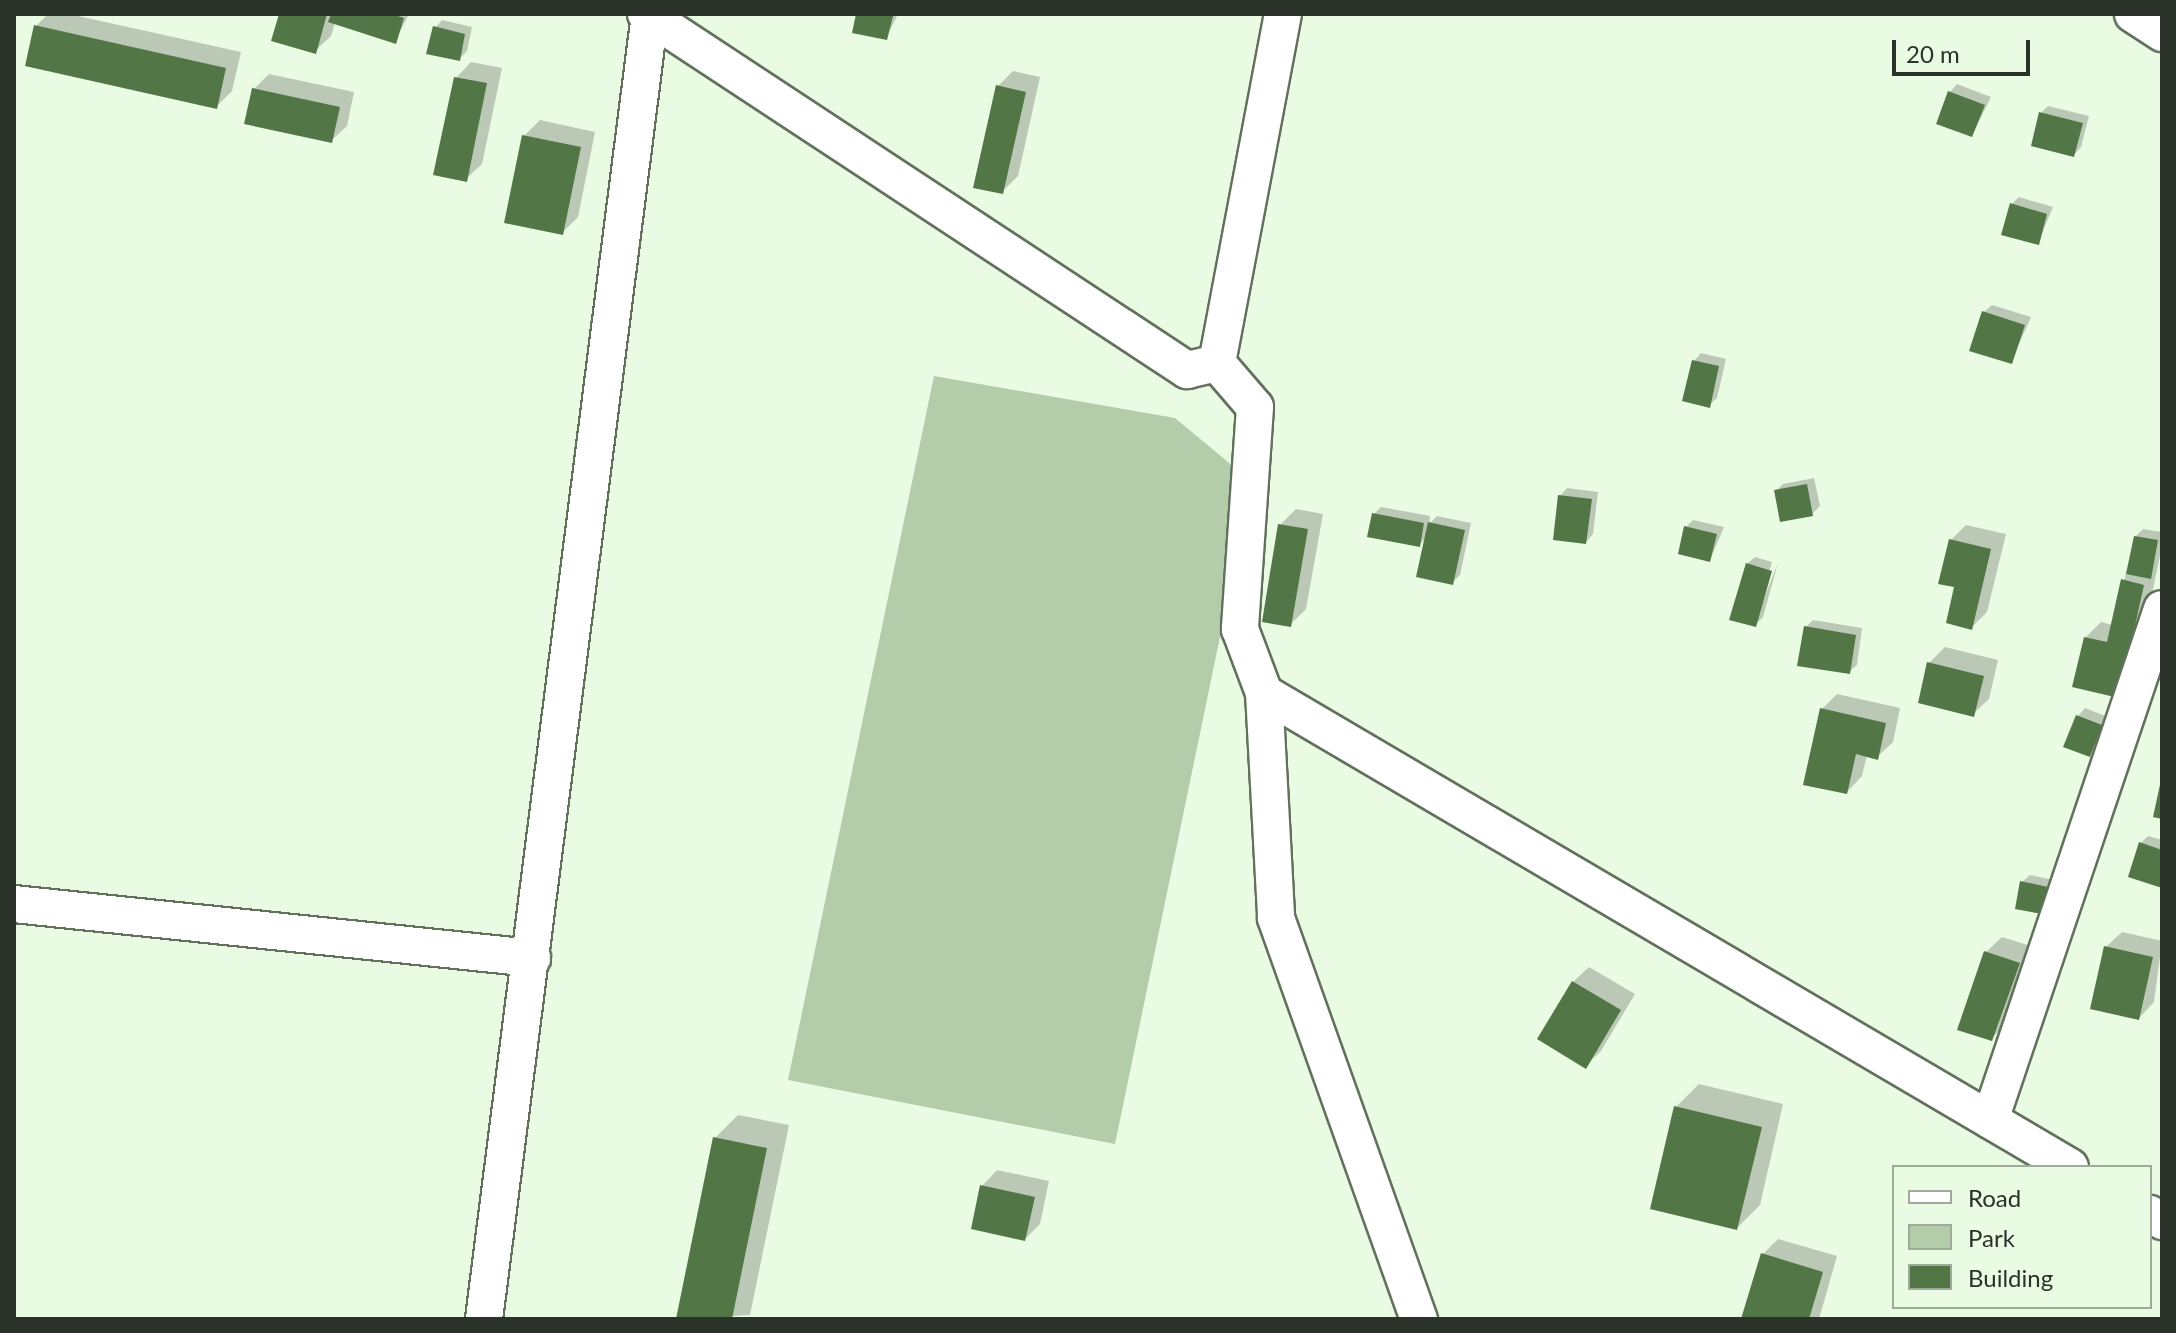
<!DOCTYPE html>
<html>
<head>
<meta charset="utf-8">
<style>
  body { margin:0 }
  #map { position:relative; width:2176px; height:1333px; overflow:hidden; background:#e9fbe3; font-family:Lato,sans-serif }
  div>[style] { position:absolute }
  .green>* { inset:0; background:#b3ccaa }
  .shadow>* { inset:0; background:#0003 }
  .building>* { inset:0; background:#527646 }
  .roads { filter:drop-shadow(2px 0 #61715c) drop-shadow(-2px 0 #61715c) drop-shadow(0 2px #61715c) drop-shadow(0 -2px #61715c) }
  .minor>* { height:36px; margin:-18px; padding:0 18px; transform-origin:18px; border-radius:18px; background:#fff }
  span { translate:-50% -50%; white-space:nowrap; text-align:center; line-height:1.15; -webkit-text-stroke:8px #e9fbe3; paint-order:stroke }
  .frame { position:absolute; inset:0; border:16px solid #2b3229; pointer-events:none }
  .legend { position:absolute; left:1892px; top:1165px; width:260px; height:144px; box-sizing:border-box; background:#e9fbe3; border:2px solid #9dab99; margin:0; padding:10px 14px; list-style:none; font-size:24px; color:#2b3229 }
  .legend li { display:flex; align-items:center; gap:16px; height:40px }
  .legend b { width:40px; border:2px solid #9dab99 }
  .scale { position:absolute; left:1892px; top:40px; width:138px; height:36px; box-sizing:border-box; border:4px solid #2b3229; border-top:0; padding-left:10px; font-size:24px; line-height:28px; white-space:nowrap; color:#2b3229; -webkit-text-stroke:6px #e9fbe3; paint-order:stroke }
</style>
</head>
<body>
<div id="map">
  <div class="green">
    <i style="clip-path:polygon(934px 376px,1175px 418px,1252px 482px,1115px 1144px,788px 1080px)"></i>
  </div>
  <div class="shadow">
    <i style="clip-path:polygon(48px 14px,69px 14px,241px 52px,232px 91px,217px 106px,36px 26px)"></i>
    <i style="clip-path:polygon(281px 14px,409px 14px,395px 41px,335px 22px,331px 36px,315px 51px)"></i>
    <i style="clip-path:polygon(858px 14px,898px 14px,886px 38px,854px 31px)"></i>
    <i style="clip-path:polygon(442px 20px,472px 27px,467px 51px,459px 59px,435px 28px)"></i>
    <i style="clip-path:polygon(471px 62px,502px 68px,482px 164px,466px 179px,456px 78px)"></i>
    <i style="clip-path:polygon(1013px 71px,1040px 77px,1018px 176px,1002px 192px,998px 86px)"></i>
    <i style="clip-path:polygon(269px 74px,354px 92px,347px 126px,331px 141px,254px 89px)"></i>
    <i style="clip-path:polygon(1957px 84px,1991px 97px,1972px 135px,1950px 92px)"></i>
    <i style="clip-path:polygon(2048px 106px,2089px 116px,2081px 147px,2074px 155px,2041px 113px)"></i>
    <i style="clip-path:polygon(540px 120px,595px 132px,578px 217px,562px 233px,524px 136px)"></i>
    <i style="clip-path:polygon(2019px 197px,2053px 207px,2038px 243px,2012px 204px)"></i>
    <i style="clip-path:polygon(1992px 305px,2031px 317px,2011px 362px,1984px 312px)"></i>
    <i style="clip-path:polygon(1701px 353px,1726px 359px,1717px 398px,1709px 405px,1694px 361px)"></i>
    <i style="clip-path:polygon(1814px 478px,1820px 506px,1812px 514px,1776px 491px,1783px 484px)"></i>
    <i style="clip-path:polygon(1567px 488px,1598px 492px,1593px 534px,1586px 542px,1560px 496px)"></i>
    <i style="clip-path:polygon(1381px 507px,1430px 516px,1429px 524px,1437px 516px,1471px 523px,1460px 575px,1452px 583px,1427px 537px,1419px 545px,1374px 514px)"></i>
    <i style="clip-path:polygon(1296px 509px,1323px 514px,1306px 609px,1290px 625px,1280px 525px)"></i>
    <i style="clip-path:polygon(1693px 520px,1724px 527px,1710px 560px,1686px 527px)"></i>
    <i style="clip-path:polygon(1966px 525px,2006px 534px,1987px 612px,1972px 627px,1956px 586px,1951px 540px)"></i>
    <i style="clip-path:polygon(2143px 529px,2162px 532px,2162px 546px,2134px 680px,2085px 638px,2101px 622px,2112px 625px,2136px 536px)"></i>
    <i style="clip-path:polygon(1755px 557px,1772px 562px,1756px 619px,1778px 563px,1763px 617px,1755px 625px,1747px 564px)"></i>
    <i style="clip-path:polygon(1813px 620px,1862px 628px,1857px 665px,1849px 672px,1806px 627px)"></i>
    <i style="clip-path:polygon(1945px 647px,1998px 660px,1989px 699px,1973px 714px,1929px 663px)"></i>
    <i style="clip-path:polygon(1837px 694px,1900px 708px,1893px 742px,1877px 757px,1867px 755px,1862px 776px,1847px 792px,1822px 709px)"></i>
    <i style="clip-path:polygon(2085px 708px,2108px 717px,2090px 755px,2078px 716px)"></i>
    <i style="clip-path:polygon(2148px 836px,2162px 840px,2162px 886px,2141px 843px)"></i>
    <i style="clip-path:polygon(2030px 875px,2054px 880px,2049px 905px,2022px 882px)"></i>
    <i style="clip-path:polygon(2122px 932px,2162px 941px,2154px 1002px,2139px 1018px,2106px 947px)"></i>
    <i style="clip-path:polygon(2002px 937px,2034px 947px,2007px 1023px,1992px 1038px,1986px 952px)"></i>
    <i style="clip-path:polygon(1589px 967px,1635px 994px,1601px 1051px,1585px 1066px,1573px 982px)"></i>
    <i style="clip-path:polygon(1699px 1084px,1783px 1104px,1760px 1205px,1737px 1228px,1676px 1107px)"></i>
    <i style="clip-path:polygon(738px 1115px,789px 1125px,750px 1315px,678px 1319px,715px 1138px)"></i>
    <i style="clip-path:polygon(997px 1170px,1049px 1181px,1040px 1224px,1025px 1239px,982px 1186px)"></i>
    <i style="clip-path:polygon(1778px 1239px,1837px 1256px,1819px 1319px,1743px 1319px,1763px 1254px)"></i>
  </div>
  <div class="building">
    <i style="clip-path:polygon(279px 14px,327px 14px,316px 54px,271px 41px)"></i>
    <i style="clip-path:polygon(331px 14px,392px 14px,404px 18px,396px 44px,328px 22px)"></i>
    <i style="clip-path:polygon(856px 14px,893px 16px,887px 40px,852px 33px)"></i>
    <i style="clip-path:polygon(34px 25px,226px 68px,217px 109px,25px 66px)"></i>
    <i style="clip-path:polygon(433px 26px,465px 34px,460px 61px,426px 54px)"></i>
    <i style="clip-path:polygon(454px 77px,487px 83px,467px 182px,433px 175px)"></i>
    <i style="clip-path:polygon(996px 85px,1026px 92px,1003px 194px,973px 188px)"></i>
    <i style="clip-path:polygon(252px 88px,340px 107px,332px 143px,244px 124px)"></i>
    <i style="clip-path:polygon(1948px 91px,1985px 105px,1972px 137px,1936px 124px)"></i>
    <i style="clip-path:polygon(2039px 112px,2083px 123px,2074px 157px,2031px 146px)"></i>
    <i style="clip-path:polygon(522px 135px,581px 147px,563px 235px,504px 223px)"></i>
    <i style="clip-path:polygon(2010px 203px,2047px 214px,2039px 245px,2001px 235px)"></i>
    <i style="clip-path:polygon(1982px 311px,2025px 325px,2012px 364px,1969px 351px)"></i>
    <i style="clip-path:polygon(1692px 360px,1719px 366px,1710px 408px,1682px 401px)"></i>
    <i style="clip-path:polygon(1807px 484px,1813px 516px,1780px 522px,1774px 490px)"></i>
    <i style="clip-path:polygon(1558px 495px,1592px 499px,1586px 544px,1553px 540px)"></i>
    <i style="clip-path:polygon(1372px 513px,1424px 523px,1420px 547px,1367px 537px)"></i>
    <i style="clip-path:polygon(1428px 522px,1465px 530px,1453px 585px,1416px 577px)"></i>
    <i style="clip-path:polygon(1278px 524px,1308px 529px,1291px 627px,1262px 622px)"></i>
    <i style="clip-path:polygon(1684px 526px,1717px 534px,1710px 562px,1678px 554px)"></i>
    <i style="clip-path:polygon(2134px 536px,2158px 540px,2151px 579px,2126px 574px)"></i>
    <i style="clip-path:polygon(1949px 539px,1991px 549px,1972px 630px,1946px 623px,1954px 587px,1938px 584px)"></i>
    <i style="clip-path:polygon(1746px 563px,1772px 571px,1756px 627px,1729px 620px)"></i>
    <i style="clip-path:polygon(2121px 579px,2144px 585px,2119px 698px,2072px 687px,2084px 637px,2107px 642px)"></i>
    <i style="clip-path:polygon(1804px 626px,1856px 635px,1850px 674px,1797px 666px)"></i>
    <i style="clip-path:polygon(1927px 662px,1984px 676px,1974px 717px,1918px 703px)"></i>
    <i style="clip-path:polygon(1820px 708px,1886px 723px,1878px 760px,1856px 754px,1847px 794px,1803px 785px)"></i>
    <i style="clip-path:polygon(2076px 715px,2102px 725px,2090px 757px,2063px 747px)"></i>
    <i style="clip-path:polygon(2161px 780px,2162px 780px,2162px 819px,2153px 817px)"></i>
    <i style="clip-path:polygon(2139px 842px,2162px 850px,2162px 888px,2128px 877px)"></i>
    <i style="clip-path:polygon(2020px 881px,2048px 887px,2042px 914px,2015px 909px)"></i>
    <i style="clip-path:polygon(2104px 946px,2153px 957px,2139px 1020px,2090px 1009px)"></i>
    <i style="clip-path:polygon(1984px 951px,2020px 963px,1992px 1041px,1957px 1030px)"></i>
    <i style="clip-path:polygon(1572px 981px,1621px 1010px,1586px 1069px,1537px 1039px)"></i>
    <i style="clip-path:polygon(1674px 1106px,1762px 1127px,1737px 1230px,1650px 1209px)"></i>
    <i style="clip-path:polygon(713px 1137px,767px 1148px,732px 1319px,676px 1319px)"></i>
    <i style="clip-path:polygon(980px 1185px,1035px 1197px,1025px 1241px,971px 1229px)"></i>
    <i style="clip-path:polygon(1761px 1253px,1823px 1272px,1809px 1319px,1741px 1319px)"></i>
  </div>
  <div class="roads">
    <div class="minor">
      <i style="left:646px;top:14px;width:648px;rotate:33.35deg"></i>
      <i style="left:1187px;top:370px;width:31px;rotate:-13deg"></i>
      <i style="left:1217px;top:363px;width:355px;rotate:-79.3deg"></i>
      <i style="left:2133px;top:14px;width:35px;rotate:33deg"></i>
      <i style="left:1217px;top:363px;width:58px;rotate:49.2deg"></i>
      <i style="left:1255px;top:407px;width:223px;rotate:93.9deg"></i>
      <i style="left:1240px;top:629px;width:68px;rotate:69.4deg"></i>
      <i style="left:1264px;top:693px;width:225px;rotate:86.9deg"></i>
      <i style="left:1276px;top:918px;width:426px;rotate:70.4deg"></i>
      <i style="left:1264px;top:693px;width:935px;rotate:30.46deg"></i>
      <i style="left:14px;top:904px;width:521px;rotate:5.95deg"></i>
      <i style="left:1990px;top:1120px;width:539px;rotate:-71.4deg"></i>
      <i style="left:2150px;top:1214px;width:14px;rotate:30deg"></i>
      <i style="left:484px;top:1319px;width:1316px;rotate:-82.75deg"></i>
    </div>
  </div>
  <div class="frame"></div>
  <ul class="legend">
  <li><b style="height:10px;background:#fff"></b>Road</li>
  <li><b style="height:22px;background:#b3ccaa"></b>Park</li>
  <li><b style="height:22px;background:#527646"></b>Building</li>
  </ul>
  <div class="scale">20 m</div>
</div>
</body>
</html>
